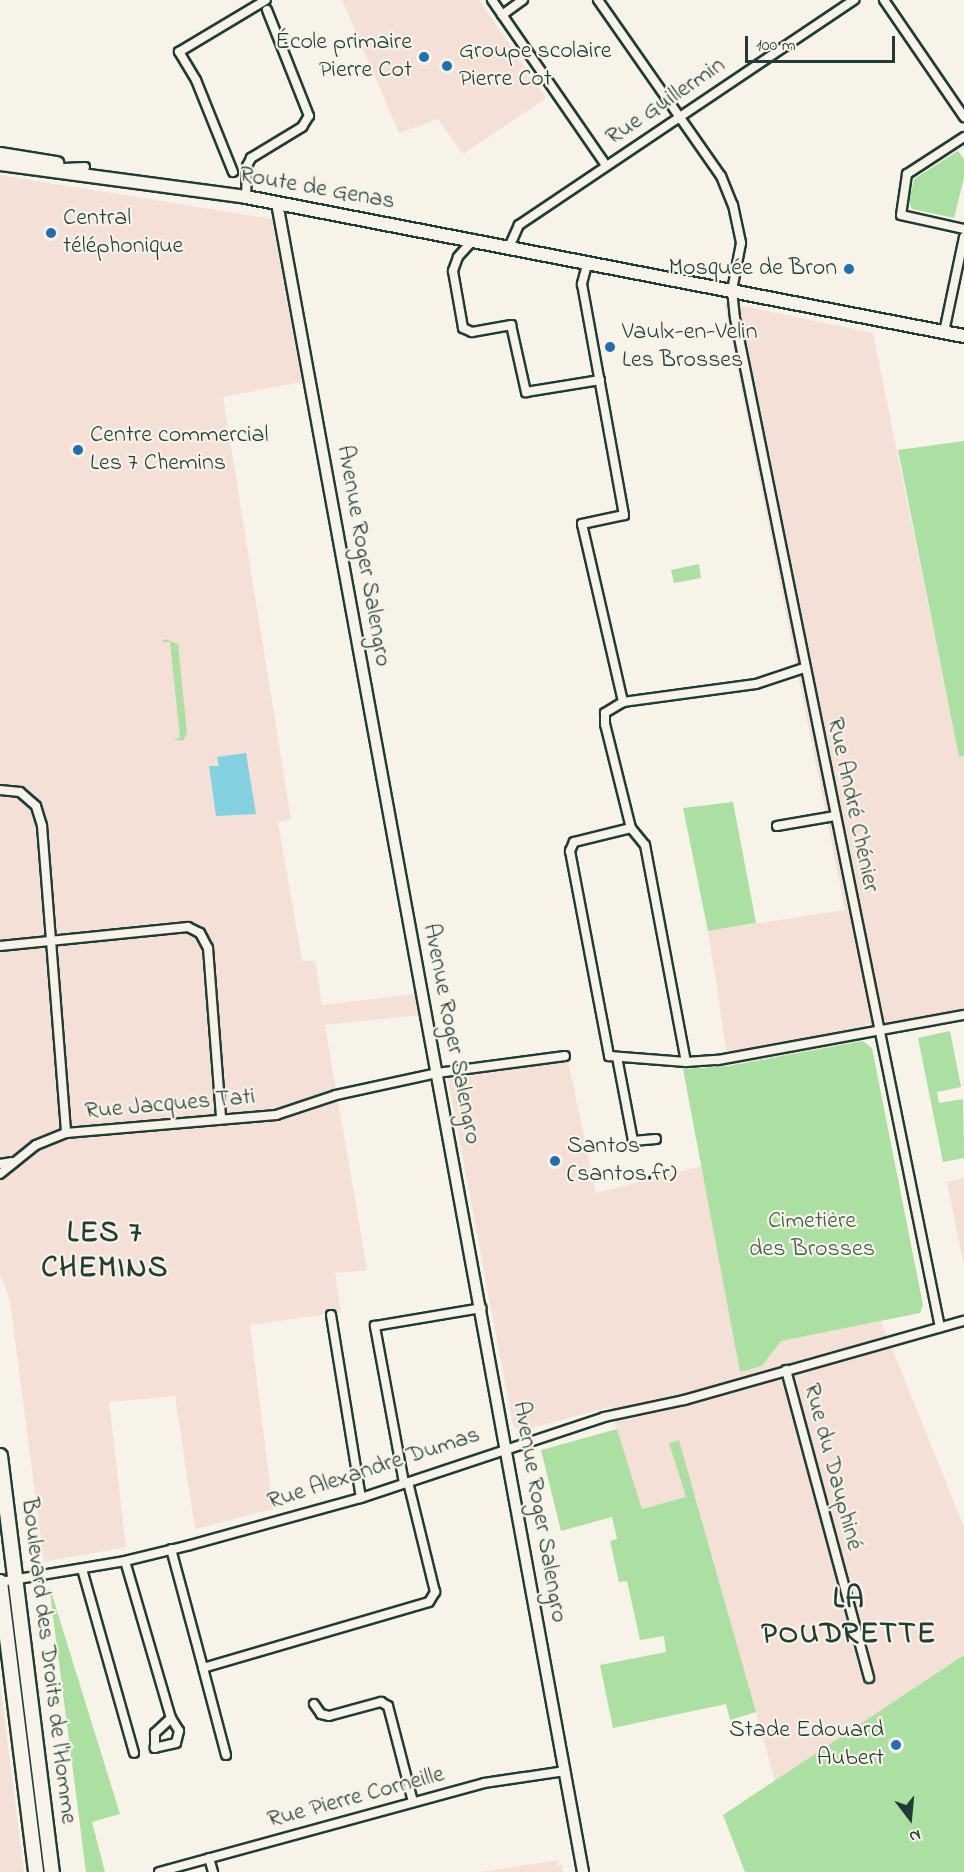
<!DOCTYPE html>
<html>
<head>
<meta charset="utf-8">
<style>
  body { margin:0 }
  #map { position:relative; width:964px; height:1872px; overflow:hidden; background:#f7f3e8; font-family:"Indie Flower",sans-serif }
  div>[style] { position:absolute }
  .built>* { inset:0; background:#f4e0d6 }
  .green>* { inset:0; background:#ace0a2 }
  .water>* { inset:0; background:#83d1e1 }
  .roads { filter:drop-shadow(2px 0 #1f3d34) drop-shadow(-2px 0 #1f3d34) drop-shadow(0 2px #1f3d34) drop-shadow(0 -2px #1f3d34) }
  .minor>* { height:8px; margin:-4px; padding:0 4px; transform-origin:4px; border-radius:4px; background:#f7f3e8 }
  .tertiary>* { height:10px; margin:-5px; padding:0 5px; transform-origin:5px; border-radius:5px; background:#f7f3e8 }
  .secondary>* { height:12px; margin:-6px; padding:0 6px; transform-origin:6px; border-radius:6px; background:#f7f3e8 }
  .primary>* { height:14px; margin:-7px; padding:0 7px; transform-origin:7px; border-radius:7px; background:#f7f3e8 }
  .dots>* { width:16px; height:16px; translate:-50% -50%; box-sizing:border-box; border:3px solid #f7f3e8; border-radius:50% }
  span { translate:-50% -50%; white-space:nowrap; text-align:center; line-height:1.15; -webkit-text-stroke:4.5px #f7f3e8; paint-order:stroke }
  .poi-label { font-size:24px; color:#1f3d34 }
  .right { translate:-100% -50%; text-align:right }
  .left { translate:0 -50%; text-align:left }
  .street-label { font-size:24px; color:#1f3d34 }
  .park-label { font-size:24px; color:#3b5e4a }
  .district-label { font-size:30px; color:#1f3d34; font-weight:700; letter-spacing:1.5px }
  .north { position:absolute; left:880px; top:1788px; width:60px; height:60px; -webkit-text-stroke:4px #f7f3e8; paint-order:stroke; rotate:164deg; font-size:16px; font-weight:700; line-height:24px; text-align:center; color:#1f3d34 }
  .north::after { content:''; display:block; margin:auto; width:21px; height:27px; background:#1f3d34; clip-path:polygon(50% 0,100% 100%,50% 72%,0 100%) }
  .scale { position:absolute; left:745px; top:36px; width:150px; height:27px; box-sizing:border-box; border:3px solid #1f3d34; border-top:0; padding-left:8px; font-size:18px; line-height:21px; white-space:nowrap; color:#1f3d34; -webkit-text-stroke:4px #f7f3e8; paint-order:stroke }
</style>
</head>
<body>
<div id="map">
  <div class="built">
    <i style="clip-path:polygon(342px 0,479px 0,546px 98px,463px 154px,438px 119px,399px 133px)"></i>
    <i style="clip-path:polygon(0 175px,272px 219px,302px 382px,223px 397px,291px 820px,278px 822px,302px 961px,315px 961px,322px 1005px,415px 994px,419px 1015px,325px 1025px,367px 1270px,335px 1273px,341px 1312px,250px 1325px,273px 1509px,195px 1529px,175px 1396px,109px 1402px,126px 1547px,44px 1562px,10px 1301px,0 1274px)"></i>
    <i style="clip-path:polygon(724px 302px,873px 333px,959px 757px,964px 756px,964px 1015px,879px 1032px,866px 1022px,863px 1041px,729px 1066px,708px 931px,845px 910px)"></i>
    <i style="clip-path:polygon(568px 1061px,596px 1193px,702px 1166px,740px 1372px,762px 1366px,781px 1341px,881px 1321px,964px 1527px,964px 1655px,775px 1781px,695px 1495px,642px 1509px,610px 1407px,520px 1431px,513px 1426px,448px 1079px)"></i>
    <i style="clip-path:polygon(964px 1178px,964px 1266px,947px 1182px)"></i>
    <i style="clip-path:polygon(0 1680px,1px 1691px,24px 1872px,0 1872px)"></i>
    <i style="clip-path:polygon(559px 1860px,556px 1866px,563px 1865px,563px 1872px,480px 1872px)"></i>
  </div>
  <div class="green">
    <i style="clip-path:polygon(958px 151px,964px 159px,964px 178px,954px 218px,912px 209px,909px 202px,914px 179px)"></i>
    <i style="clip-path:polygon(964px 441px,964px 756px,959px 757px,898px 450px)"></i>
    <i style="clip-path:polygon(699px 564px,701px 578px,674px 583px,671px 570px)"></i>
    <i style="clip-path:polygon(164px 639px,178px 644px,187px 733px,183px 741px,172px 739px,180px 738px,170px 642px,162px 642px)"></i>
    <i style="clip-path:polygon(733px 802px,756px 923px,708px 931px,683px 808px)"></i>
    <i style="clip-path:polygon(950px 1031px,961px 1087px,937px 1092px,939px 1103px,963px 1099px,964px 1158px,943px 1162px,918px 1038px)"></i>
    <i style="clip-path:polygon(863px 1041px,872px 1048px,923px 1305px,920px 1313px,781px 1341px,762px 1366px,740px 1372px,683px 1069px,729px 1066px)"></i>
    <i style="clip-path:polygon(617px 1429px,642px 1509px,686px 1497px,669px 1443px,679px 1440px,756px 1712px,730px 1720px,726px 1704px,613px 1728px,600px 1665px,666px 1652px,664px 1636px,640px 1640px,627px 1581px,619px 1582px,610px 1541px,617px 1539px,612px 1517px,561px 1531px,541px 1450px)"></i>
    <i style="clip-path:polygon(49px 1585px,120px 1814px,92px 1822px,105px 1872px,86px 1872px)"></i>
    <i style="clip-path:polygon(964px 1655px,964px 1872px,745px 1872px,723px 1815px)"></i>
  </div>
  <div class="water">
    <i style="clip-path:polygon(246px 753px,256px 814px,216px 816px,209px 766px,219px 766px,217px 757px)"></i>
  </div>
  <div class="roads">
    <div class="minor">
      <i style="left:492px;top:0;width:201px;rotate:55.4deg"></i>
      <i style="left:598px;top:0;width:215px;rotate:55.1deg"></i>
      <i style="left:721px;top:176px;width:31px;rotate:68deg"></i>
      <i style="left:733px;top:205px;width:39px;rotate:78deg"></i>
      <i style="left:741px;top:243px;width:48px;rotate:100.8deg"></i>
      <i style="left:732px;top:290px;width:28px;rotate:84deg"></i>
      <i style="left:735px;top:318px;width:1030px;rotate:78.52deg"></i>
      <i style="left:884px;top:0;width:142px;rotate:55.6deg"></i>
      <i style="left:502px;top:15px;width:26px;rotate:-36deg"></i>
      <i style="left:964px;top:137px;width:68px;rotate:147deg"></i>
      <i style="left:907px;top:174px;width:41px;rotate:98.3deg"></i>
      <i style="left:901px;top:215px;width:65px;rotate:12.5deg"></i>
      <i style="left:64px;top:168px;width:21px;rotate:-3deg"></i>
      <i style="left:233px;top:172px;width:99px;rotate:-111.9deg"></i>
      <i style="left:196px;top:80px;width:33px;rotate:-121deg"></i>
      <i style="left:179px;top:52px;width:101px;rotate:-30.9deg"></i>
      <i style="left:246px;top:197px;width:31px;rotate:-88deg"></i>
      <i style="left:247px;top:166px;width:9px;rotate:-63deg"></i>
      <i style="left:251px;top:158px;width:60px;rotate:-31.3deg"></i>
      <i style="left:302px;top:127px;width:13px;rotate:-58deg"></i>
      <i style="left:309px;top:116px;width:114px;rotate:-111.6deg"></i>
      <i style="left:474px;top:239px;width:24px;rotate:132deg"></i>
      <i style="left:458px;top:257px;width:15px;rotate:110deg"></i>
      <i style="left:453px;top:271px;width:58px;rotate:80deg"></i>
      <i style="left:463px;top:328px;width:10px;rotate:24deg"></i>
      <i style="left:472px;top:332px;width:40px;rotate:-10deg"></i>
      <i style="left:511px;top:325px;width:69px;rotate:77.4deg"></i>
      <i style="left:526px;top:392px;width:75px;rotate:-9.2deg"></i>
      <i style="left:510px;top:245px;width:22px;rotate:-66deg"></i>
      <i style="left:519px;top:225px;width:404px;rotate:-33.9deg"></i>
      <i style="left:588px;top:261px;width:24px;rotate:105deg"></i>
      <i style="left:582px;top:284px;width:235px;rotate:79.7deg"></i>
      <i style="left:624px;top:515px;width:43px;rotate:167.9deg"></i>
      <i style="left:582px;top:524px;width:183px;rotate:77deg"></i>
      <i style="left:623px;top:702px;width:134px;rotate:-7.7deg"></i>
      <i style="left:756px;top:684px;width:51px;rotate:-18.4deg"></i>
      <i style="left:944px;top:332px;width:97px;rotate:-78.1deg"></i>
      <i style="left:623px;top:702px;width:21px;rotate:149deg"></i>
      <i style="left:605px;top:713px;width:11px;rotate:90deg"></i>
      <i style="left:605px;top:724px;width:107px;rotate:76deg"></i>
      <i style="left:631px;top:828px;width:22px;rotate:51deg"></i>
      <i style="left:645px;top:845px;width:221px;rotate:79.3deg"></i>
      <i style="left:0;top:790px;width:20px;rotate:6deg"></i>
      <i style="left:20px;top:792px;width:21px;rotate:41deg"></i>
      <i style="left:36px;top:806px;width:21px;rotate:73deg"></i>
      <i style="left:42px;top:826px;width:308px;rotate:85.5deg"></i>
      <i style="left:777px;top:826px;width:59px;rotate:-9.8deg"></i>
      <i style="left:631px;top:828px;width:59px;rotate:166.2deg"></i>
      <i style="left:574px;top:842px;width:10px;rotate:114deg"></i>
      <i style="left:570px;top:851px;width:209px;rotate:79.2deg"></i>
      <i style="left:609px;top:1056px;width:77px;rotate:4.5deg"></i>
      <i style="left:686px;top:1062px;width:32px;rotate:-4deg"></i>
      <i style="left:718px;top:1060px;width:250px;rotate:-10.4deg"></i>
      <i style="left:0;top:946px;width:189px;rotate:-5.8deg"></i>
      <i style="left:188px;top:927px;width:13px;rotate:27deg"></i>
      <i style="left:200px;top:933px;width:17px;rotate:62deg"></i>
      <i style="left:208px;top:948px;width:170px;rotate:85.6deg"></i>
      <i style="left:617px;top:1057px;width:86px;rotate:79.2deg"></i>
      <i style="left:633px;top:1141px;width:23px;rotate:-5deg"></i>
      <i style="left:0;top:1164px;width:11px;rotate:-10deg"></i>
      <i style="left:0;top:1174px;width:46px;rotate:-38.9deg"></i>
      <i style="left:36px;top:1145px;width:32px;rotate:-22deg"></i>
      <i style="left:66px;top:1133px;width:211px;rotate:-4.9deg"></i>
      <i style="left:276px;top:1115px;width:63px;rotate:-18.4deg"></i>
      <i style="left:336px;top:1095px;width:103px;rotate:-12.3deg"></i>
      <i style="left:437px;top:1073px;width:129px;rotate:-7.6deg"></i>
      <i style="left:331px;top:1315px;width:185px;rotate:80.7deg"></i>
      <i style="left:786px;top:1370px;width:319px;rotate:74.9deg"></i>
      <i style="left:404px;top:1483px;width:160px;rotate:-100.5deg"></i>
      <i style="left:375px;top:1326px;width:108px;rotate:-9.6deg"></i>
      <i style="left:171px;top:1549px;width:123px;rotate:74.9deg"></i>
      <i style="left:203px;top:1668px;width:235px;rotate:-16.3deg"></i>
      <i style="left:429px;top:1602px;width:12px;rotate:-59deg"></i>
      <i style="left:435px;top:1592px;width:113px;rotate:-103.8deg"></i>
      <i style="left:125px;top:1561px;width:164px;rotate:73.7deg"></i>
      <i style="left:171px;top:1718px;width:15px;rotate:58deg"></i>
      <i style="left:179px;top:1731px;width:12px;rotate:104deg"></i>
      <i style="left:176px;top:1743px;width:22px;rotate:167deg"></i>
      <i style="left:155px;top:1748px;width:15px;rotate:-90deg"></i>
      <i style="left:155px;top:1733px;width:22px;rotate:-43deg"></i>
      <i style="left:82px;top:1569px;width:191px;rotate:74.2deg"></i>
      <i style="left:0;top:1582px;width:127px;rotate:-9.5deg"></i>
      <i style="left:125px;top:1561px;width:67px;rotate:-13.8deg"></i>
      <i style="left:190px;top:1545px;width:177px;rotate:-15.4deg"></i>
      <i style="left:361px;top:1498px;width:256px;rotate:-18.4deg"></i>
      <i style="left:604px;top:1417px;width:82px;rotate:-12deg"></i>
      <i style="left:684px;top:1400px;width:291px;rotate:-15.8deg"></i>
      <i style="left:203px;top:1668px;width:90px;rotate:75.2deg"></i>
      <i style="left:314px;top:1704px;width:12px;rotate:55deg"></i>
      <i style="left:321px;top:1714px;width:8px;rotate:14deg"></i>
      <i style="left:329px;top:1716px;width:54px;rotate:-15.1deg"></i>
      <i style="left:381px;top:1702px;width:8px;rotate:30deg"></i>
      <i style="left:388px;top:1706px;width:99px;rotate:75.4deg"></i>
      <i style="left:209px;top:1858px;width:15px;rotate:74deg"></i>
      <i style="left:159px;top:1872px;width:337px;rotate:-15.3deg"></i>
      <i style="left:484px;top:1783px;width:82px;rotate:-8.4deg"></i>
    </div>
    <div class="tertiary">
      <i style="left:277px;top:203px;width:1697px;rotate:79.61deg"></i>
    </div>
    <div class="secondary">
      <i style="left:0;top:154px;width:58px;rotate:9deg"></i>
      <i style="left:0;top:164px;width:248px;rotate:7.6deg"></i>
      <i style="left:246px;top:197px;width:731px;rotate:10.96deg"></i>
    </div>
    <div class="primary">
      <i style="left:0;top:1456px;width:419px;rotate:82.9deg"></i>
      <i style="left:0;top:1582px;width:292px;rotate:82.9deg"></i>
    </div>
  </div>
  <div class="dots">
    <i style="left:424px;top:57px;background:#1f6fb2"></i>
    <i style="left:447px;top:66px;background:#1f6fb2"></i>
    <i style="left:51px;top:233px;background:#1f6fb2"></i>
    <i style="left:849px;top:269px;background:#1f6fb2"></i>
    <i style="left:610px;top:347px;background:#1f6fb2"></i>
    <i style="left:78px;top:450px;background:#1f6fb2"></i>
    <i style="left:555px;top:1161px;background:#1f6fb2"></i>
    <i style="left:896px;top:1745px;background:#1f6fb2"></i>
  </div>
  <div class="poi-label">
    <span class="right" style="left:412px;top:57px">École primaire<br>Pierre Cot</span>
    <span class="left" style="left:459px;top:66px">Groupe scolaire<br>Pierre Cot</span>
    <span class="left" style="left:63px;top:233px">Central<br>téléphonique</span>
    <span class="right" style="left:837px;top:269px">Mosquée de Bron</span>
    <span class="left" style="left:622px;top:347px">Vaulx-en-Velin<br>Les Brosses</span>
    <span class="left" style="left:90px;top:450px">Centre commercial<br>Les 7 Chemins</span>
    <span class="left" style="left:567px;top:1161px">Santos<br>(santos.fr)</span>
    <span class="right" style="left:884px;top:1745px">Stade Edouard<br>Aubert</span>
  </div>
  <div class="street-label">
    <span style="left:666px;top:102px;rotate:-34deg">Rue Guillermin</span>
    <span style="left:317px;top:189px;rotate:10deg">Route de Genas</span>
    <span style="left:363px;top:556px;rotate:80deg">Avenue Roger Salengro</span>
    <span style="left:852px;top:805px;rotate:78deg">Rue André Chénier</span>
    <span style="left:451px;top:1034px;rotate:79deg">Avenue Roger Salengro</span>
    <span style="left:170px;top:1105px;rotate:-5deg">Rue Jacques Tati</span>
    <span style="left:832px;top:1467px;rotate:75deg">Rue du Dauphiné</span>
    <span style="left:374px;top:1469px;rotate:-18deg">Rue Alexandre Dumas</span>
    <span style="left:539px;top:1512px;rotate:80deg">Avenue Roger Salengro</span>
    <span style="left:48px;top:1661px;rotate:83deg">Boulevard des Droits de l'Homme</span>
    <span style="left:356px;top:1798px;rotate:-15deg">Rue Pierre Corneille</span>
  </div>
  <div class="park-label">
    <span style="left:812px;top:1236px">Cimetière<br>des Brosses</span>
  </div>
  <div class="district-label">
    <span style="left:105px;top:1251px">LES 7<br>CHEMINS</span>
    <span style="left:849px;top:1617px">LA<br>POUDRETTE</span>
  </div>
  <div class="north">N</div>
  <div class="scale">100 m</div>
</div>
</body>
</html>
